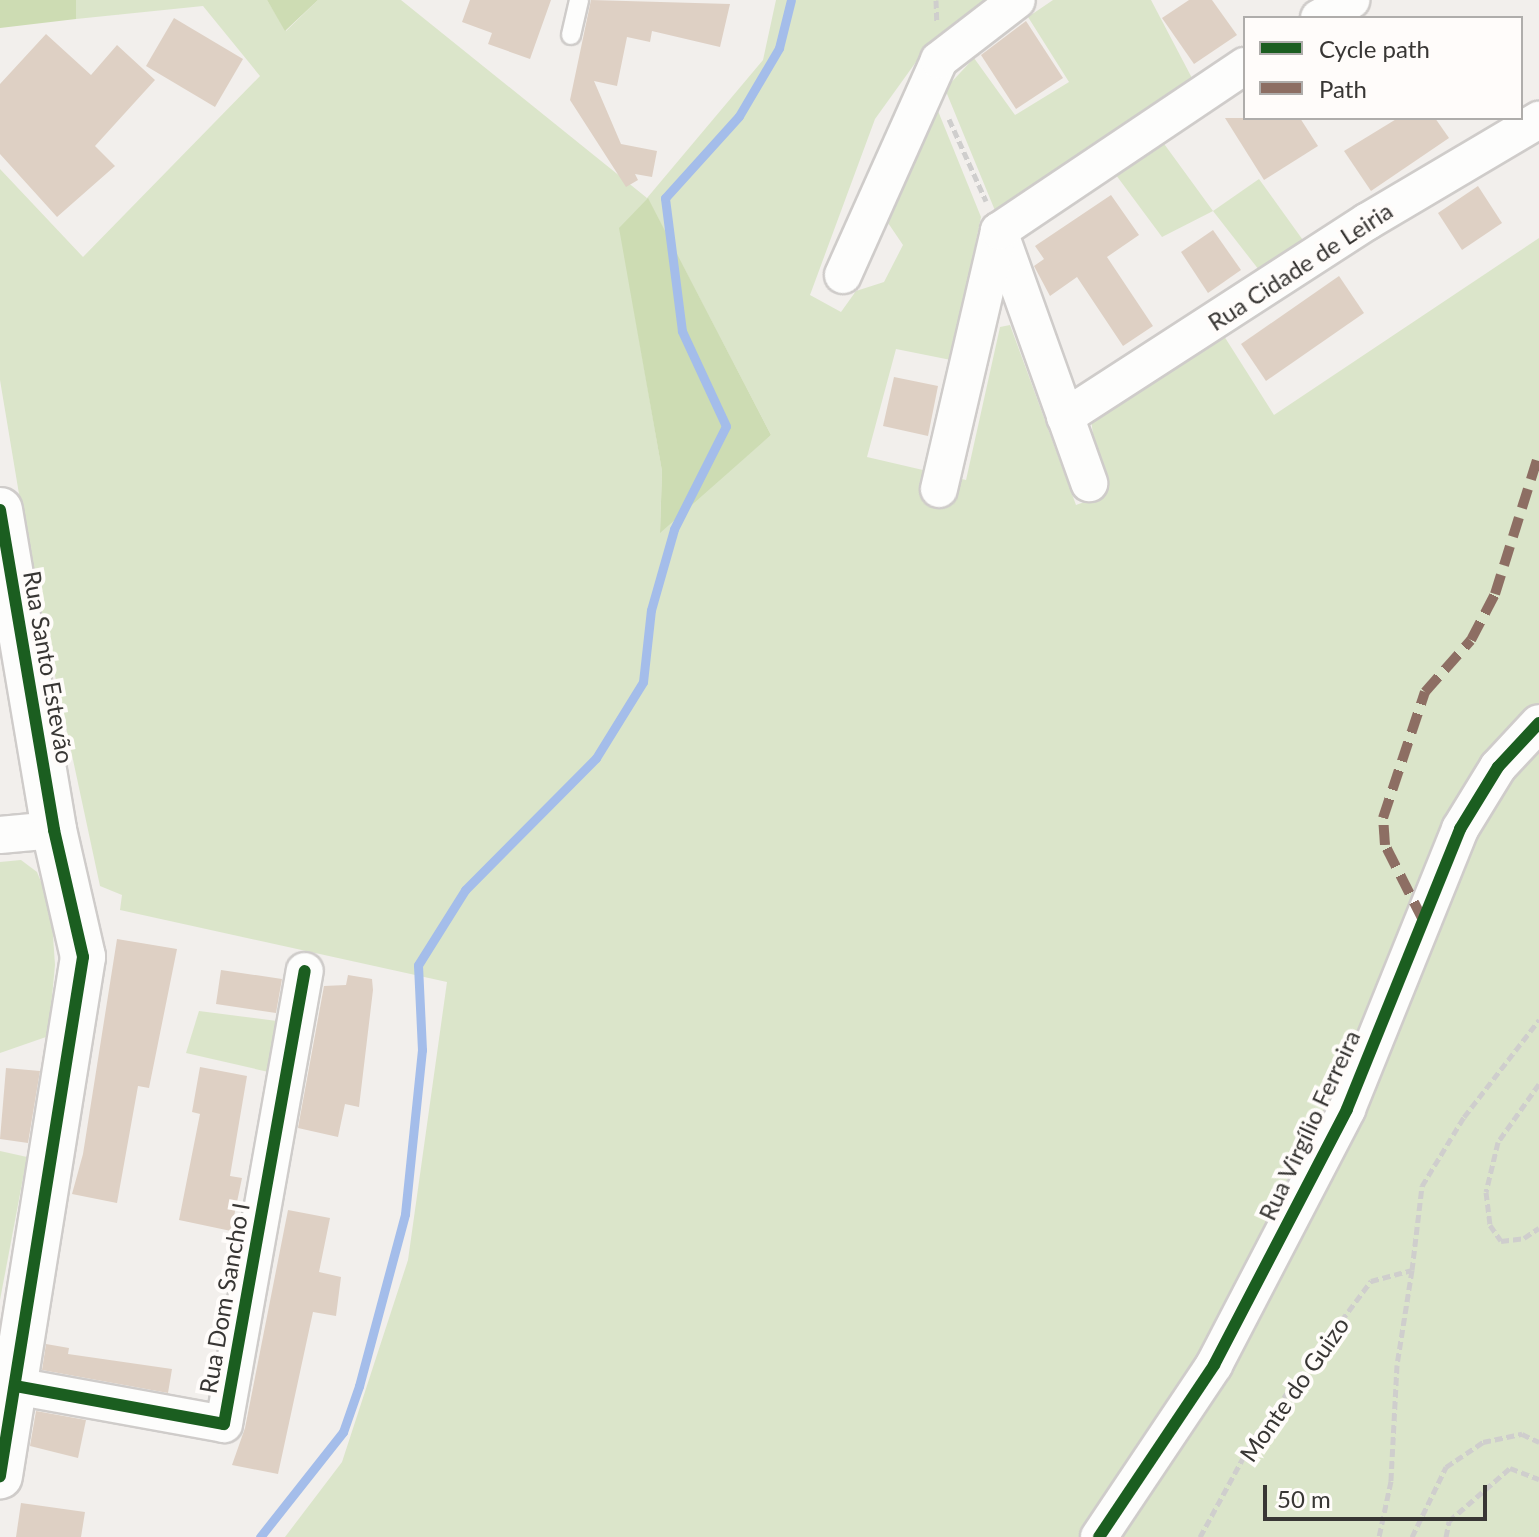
<!DOCTYPE html>
<html>
<head>
<meta charset="utf-8">
<style>
  body { margin:0 }
  #map { position:relative; width:1539px; height:1537px; overflow:hidden; background:#f2efec; font-family:Lato,sans-serif }
  div>[style] { position:absolute }
  .green>* { inset:0; background:#dbe5ca }
  .forest>* { inset:0; background:#cddcb3 }
  .stream>* { height:9px; margin:-4.5px; padding:0 4.5px; transform-origin:4.5px; border-radius:4.5px; background:#a4bdea }
  .building>* { inset:0; background:#ded0c4 }
  .path>* { height:5px; margin-top:-2.5px; transform-origin:0; background:repeating-linear-gradient(90deg,#cfcecd 0 8px,transparent 0 12px) }
  .roads { filter:drop-shadow(2px 0 #cfccca) drop-shadow(-2px 0 #cfccca) drop-shadow(0 2px #cfccca) drop-shadow(0 -2px #cfccca) }
  .service>* { height:18px; margin:-9px; padding:0 9px; transform-origin:9px; border-radius:9px; background:#fdfdfc }
  .minor>* { height:36px; margin:-18px; padding:0 18px; transform-origin:18px; border-radius:18px; background:#fdfdfc }
  .tertiary>* { height:44px; margin:-22px; padding:0 22px; transform-origin:22px; border-radius:22px; background:#fdfdfc }
  .quiet>* { height:10px; margin-top:-5px; transform-origin:0; background:repeating-linear-gradient(90deg,#8d6e63 0 20px,transparent 0 30px) }
  .cycleway>* { height:12px; margin:-6px; padding:0 6px; transform-origin:6px; border-radius:6px; background:#1b5e20 }
  span { translate:-50% -50%; white-space:nowrap; text-align:center; line-height:1.15; -webkit-text-stroke:8px #fffcfa; paint-order:stroke }
  .street-label { font-size:24px; color:#383634 }
  .legend { position:absolute; left:1243px; top:16px; width:280px; height:104px; box-sizing:border-box; background:#fffcfa; border:2px solid #afadab; margin:0; padding:10px 14px; list-style:none; font-size:24px; color:#383634 }
  .legend li { display:flex; align-items:center; gap:16px; height:40px }
  .legend b { width:40px; border:2px solid #afadab }
  .scale { position:absolute; left:1263px; top:1485px; width:224px; height:36px; box-sizing:border-box; border:4px solid #383634; border-top:0; padding-left:10px; font-size:24px; line-height:28px; white-space:nowrap; color:#383634; -webkit-text-stroke:6px #fffcfa; paint-order:stroke }
</style>
</head>
<body>
<div id="map">
  <div class="green">
    <i style="clip-path:polygon(evenodd,76px 0,267px 0,286px 31px,318px 0,401px 0,647px 198px,763px 60px,776px 0,995px 0,921px 55px,875px 119px,810px 295px,841px 312px,856px 291px,884px 282px,903px 245px,884px 217px,936px 106px,981px 217px,951px 360px,896px 349px,867px 457px,966px 480px,1000px 327px,1010px 325px,1076px 505px,1101px 496px,1091px 419px,1224px 336px,1274px 415px,1539px 238px,1539px 1537px,285px 1537px,342px 1462px,408px 1260px,447px 982px,120px 910px,122px 895px,100px 886px,29px 554px,0 380px,0 169px,83px 257px,260px 76px,203px 6px,76px 19px,76px 0,648px 199px,771px 435px,660px 531px,662px 471px,620px 228px,648px 199px)"></i>
    <i style="clip-path:polygon(1053px 0,1151px 0,1193px 80px,996px 213px,945px 89px,974px 58px,1015px 115px,1069px 82px,1028px 17px)"></i>
    <i style="clip-path:polygon(1162px 141px,1213px 211px,1259px 179px,1305px 243px,1259px 270px,1213px 211px,1162px 237px,1116px 175px)"></i>
    <i style="clip-path:polygon(21px 860px,37px 872px,51px 906px,55px 965px,50px 1018px,46px 1037px,0 1053px,0 862px)"></i>
    <i style="clip-path:polygon(199px 1011px,277px 1021px,273px 1073px,186px 1053px)"></i>
    <i style="clip-path:polygon(0 1151px,27px 1157px,0 1300px)"></i>
  </div>
  <div class="forest">
    <i style="clip-path:polygon(0 0,76px 0,76px 19px,0 28px)"></i>
    <i style="clip-path:polygon(267px 0,318px 0,285px 31px)"></i>
    <i style="clip-path:polygon(648px 198px,771px 435px,660px 533px,662px 471px,619px 228px)"></i>
  </div>
  <div class="stream">
    <i style="left:260px;top:1537px;width:134px;rotate:-51.7deg"></i>
    <i style="left:343px;top:1432px;width:49px;rotate:-70.8deg"></i>
    <i style="left:359px;top:1386px;width:178px;rotate:-75deg"></i>
    <i style="left:405px;top:1214px;width:165px;rotate:-84.1deg"></i>
    <i style="left:422px;top:1050px;width:85px;rotate:-92.7deg"></i>
    <i style="left:418px;top:965px;width:89px;rotate:-57.9deg"></i>
    <i style="left:465px;top:890px;width:186px;rotate:-45.2deg"></i>
    <i style="left:596px;top:758px;width:89px;rotate:-58.3deg"></i>
    <i style="left:643px;top:682px;width:72px;rotate:-83.7deg"></i>
    <i style="left:651px;top:610px;width:84px;rotate:-74.1deg"></i>
    <i style="left:674px;top:529px;width:115px;rotate:-63.2deg"></i>
    <i style="left:726px;top:426px;width:105px;rotate:-114.9deg"></i>
    <i style="left:682px;top:331px;width:134px;rotate:-97.3deg"></i>
    <i style="left:665px;top:198px;width:110px;rotate:-47.9deg"></i>
    <i style="left:739px;top:116px;width:79px;rotate:-59.5deg"></i>
    <i style="left:779px;top:48px;width:49px;rotate:-76deg"></i>
  </div>
  <div class="building">
    <i style="clip-path:polygon(470px 0,551px 0,530px 59px,488px 44px,492px 33px,462px 22px)"></i>
    <i style="clip-path:polygon(591px 0,730px 4px,720px 47px,652px 31px,650px 42px,627px 37px,617px 86px,594px 81px,621px 144px,657px 151px,652px 177px,635px 174px,638px 180px,626px 187px,570px 100px)"></i>
    <i style="clip-path:polygon(1189px 0,1212px 0,1237px 35px,1194px 64px,1162px 18px)"></i>
    <i style="clip-path:polygon(174px 18px,243px 59px,215px 107px,146px 66px)"></i>
    <i style="clip-path:polygon(1026px 21px,1063px 78px,1016px 109px,981px 55px)"></i>
    <i style="clip-path:polygon(46px 34px,91px 75px,117px 45px,155px 80px,95px 146px,115px 166px,57px 217px,0 154px,0 84px)"></i>
    <i style="clip-path:polygon(1225px 118px,1300px 118px,1318px 146px,1264px 180px)"></i>
    <i style="clip-path:polygon(1398px 118px,1435px 118px,1449px 138px,1371px 191px,1344px 151px)"></i>
    <i style="clip-path:polygon(1478px 186px,1502px 223px,1462px 250px,1438px 213px)"></i>
    <i style="clip-path:polygon(1111px 195px,1139px 235px,1107px 257px,1153px 326px,1123px 346px,1077px 277px,1050px 296px,1034px 266px,1044px 259px,1035px 246px)"></i>
    <i style="clip-path:polygon(1213px 230px,1241px 270px,1208px 293px,1181px 252px)"></i>
    <i style="clip-path:polygon(1339px 276px,1364px 313px,1266px 381px,1241px 344px)"></i>
    <i style="clip-path:polygon(894px 377px,938px 386px,928px 436px,883px 426px)"></i>
    <i style="clip-path:polygon(117px 939px,177px 949px,149px 1088px,138px 1086px,117px 1203px,72px 1194px,83px 1154px)"></i>
    <i style="clip-path:polygon(221px 970px,282px 979px,276px 1013px,216px 1004px)"></i>
    <i style="clip-path:polygon(348px 975px,372px 979px,373px 990px,359px 1107px,345px 1104px,338px 1137px,298px 1128px,324px 986px,346px 985px)"></i>
    <i style="clip-path:polygon(200px 1067px,247px 1076px,230px 1176px,242px 1178px,231px 1231px,179px 1220px,200px 1114px,192px 1112px)"></i>
    <i style="clip-path:polygon(6px 1068px,40px 1071px,28px 1143px,0 1139px)"></i>
    <i style="clip-path:polygon(288px 1210px,330px 1218px,319px 1272px,341px 1277px,336px 1316px,313px 1312px,278px 1474px,232px 1465px,245px 1428px)"></i>
    <i style="clip-path:polygon(46px 1344px,69px 1348px,68px 1354px,172px 1369px,168px 1393px,42px 1370px)"></i>
    <i style="clip-path:polygon(36px 1411px,86px 1420px,78px 1458px,30px 1446px)"></i>
    <i style="clip-path:polygon(21px 1503px,85px 1512px,81px 1537px,16px 1537px)"></i>
  </div>
  <div class="path">
    <i style="left:936px;top:0;width:23px;rotate:88deg"></i>
    <i style="left:949px;top:119px;width:90px;rotate:65.7deg"></i>
    <i style="left:1539px;top:1084px;width:71px;rotate:125.3deg"></i>
    <i style="left:1498px;top:1142px;width:51px;rotate:103.5deg"></i>
    <i style="left:1486px;top:1192px;width:33px;rotate:83deg"></i>
    <i style="left:1490px;top:1225px;width:19px;rotate:55deg"></i>
    <i style="left:1501px;top:1241px;width:23px;rotate:-7deg"></i>
    <i style="left:1524px;top:1238px;width:18px;rotate:-34deg"></i>
    <i style="left:1412px;top:1270px;width:85px;rotate:-83.2deg"></i>
    <i style="left:1422px;top:1186px;width:81px;rotate:-58.7deg"></i>
    <i style="left:1464px;top:1117px;width:123px;rotate:-52.3deg"></i>
    <i style="left:1200px;top:1537px;width:115px;rotate:-61.4deg"></i>
    <i style="left:1255px;top:1436px;width:194px;rotate:-53.2deg"></i>
    <i style="left:1371px;top:1281px;width:42px;rotate:-15deg"></i>
    <i style="left:1412px;top:1270px;width:96px;rotate:99deg"></i>
    <i style="left:1397px;top:1365px;width:116px;rotate:93deg"></i>
    <i style="left:1391px;top:1481px;width:57px;rotate:102.1deg"></i>
    <i style="left:1412px;top:1537px;width:78px;rotate:-64.1deg"></i>
    <i style="left:1446px;top:1467px;width:45px;rotate:-34deg"></i>
    <i style="left:1483px;top:1442px;width:40px;rotate:-12deg"></i>
    <i style="left:1522px;top:1434px;width:19px;rotate:25deg"></i>
    <i style="left:1446px;top:1537px;width:16px;rotate:-79deg"></i>
    <i style="left:1449px;top:1521px;width:81px;rotate:-41deg"></i>
    <i style="left:1510px;top:1468px;width:31px;rotate:21deg"></i>
  </div>
  <div class="roads">
    <div class="service">
      <i style="left:571px;top:35px;width:36px;rotate:-77deg"></i>
    </div>
    <div class="minor">
      <i style="left:1319px;top:18px;width:37px;rotate:-29deg"></i>
      <i style="left:999px;top:231px;width:268px;rotate:70.3deg"></i>
      <i style="left:843px;top:275px;width:235px;rotate:-65.9deg"></i>
      <i style="left:939px;top:60px;width:98px;rotate:-37.6deg"></i>
      <i style="left:1065px;top:417px;width:361px;rotate:-32.9deg"></i>
      <i style="left:1368px;top:221px;width:199px;rotate:-30.6deg"></i>
      <i style="left:939px;top:489px;width:265px;rotate:-76.9deg"></i>
      <i style="left:999px;top:231px;width:296px;rotate:-33.9deg"></i>
      <i style="left:0;top:835px;width:54px;rotate:-5.3deg"></i>
      <i style="left:15px;top:1386px;width:212px;rotate:10.3deg"></i>
      <i style="left:224px;top:1424px;width:460px;rotate:-79.9deg"></i>
      <i style="left:1099px;top:1537px;width:207px;rotate:-56.2deg"></i>
      <i style="left:1214px;top:1365px;width:288px;rotate:-62.5deg"></i>
      <i style="left:1347px;top:1109px;width:302px;rotate:-68deg"></i>
      <i style="left:1460px;top:829px;width:73px;rotate:-58.5deg"></i>
      <i style="left:1498px;top:767px;width:60px;rotate:-47deg"></i>
    </div>
    <div class="tertiary">
      <i style="left:0;top:510px;width:325px;rotate:80.4deg"></i>
      <i style="left:54px;top:830px;width:130px;rotate:77.1deg"></i>
      <i style="left:83px;top:957px;width:526px;rotate:99.09deg"></i>
    </div>
  </div>
  <div class="quiet">
    <i style="left:1423px;top:920px;width:84px;rotate:-116.9deg"></i>
    <i style="left:1385px;top:845px;width:27px;rotate:-94deg"></i>
    <i style="left:1383px;top:818px;width:133px;rotate:-71.6deg"></i>
    <i style="left:1425px;top:692px;width:69px;rotate:-48.5deg"></i>
    <i style="left:1471px;top:640px;width:52px;rotate:-62.4deg"></i>
    <i style="left:1495px;top:594px;width:147px;rotate:-72.6deg"></i>
  </div>
  <div class="cycleway">
    <i style="left:0;top:510px;width:325px;rotate:80.4deg"></i>
    <i style="left:54px;top:830px;width:130px;rotate:77.1deg"></i>
    <i style="left:83px;top:957px;width:526px;rotate:99.09deg"></i>
    <i style="left:15px;top:1386px;width:212px;rotate:10.3deg"></i>
    <i style="left:224px;top:1424px;width:460px;rotate:-79.9deg"></i>
    <i style="left:1099px;top:1537px;width:207px;rotate:-56.2deg"></i>
    <i style="left:1214px;top:1365px;width:288px;rotate:-62.5deg"></i>
    <i style="left:1347px;top:1109px;width:302px;rotate:-68deg"></i>
    <i style="left:1460px;top:829px;width:73px;rotate:-58.5deg"></i>
    <i style="left:1498px;top:767px;width:60px;rotate:-47deg"></i>
  </div>
  <div class="street-label">
    <span style="left:1300px;top:266px;rotate:-33deg">Rua Cidade de Leiria</span>
    <span style="left:49px;top:667px;rotate:80deg">Rua Santo Estevão</span>
    <span style="left:1309px;top:1125px;rotate:-65deg">Rua Virgílio Ferreira</span>
    <span style="left:224px;top:1298px;rotate:-80deg">Rua Dom Sancho I</span>
    <span style="left:1294px;top:1389px;rotate:-55deg">Monte do Guizo</span>
  </div>
  <ul class="legend">
  <li><b style="height:10px;background:#1b5e20"></b>Cycle path</li>
  <li><b style="height:10px;background:#8d6e63"></b>Path</li>
  </ul>
  <div class="scale">50 m</div>
</div>
</body>
</html>
